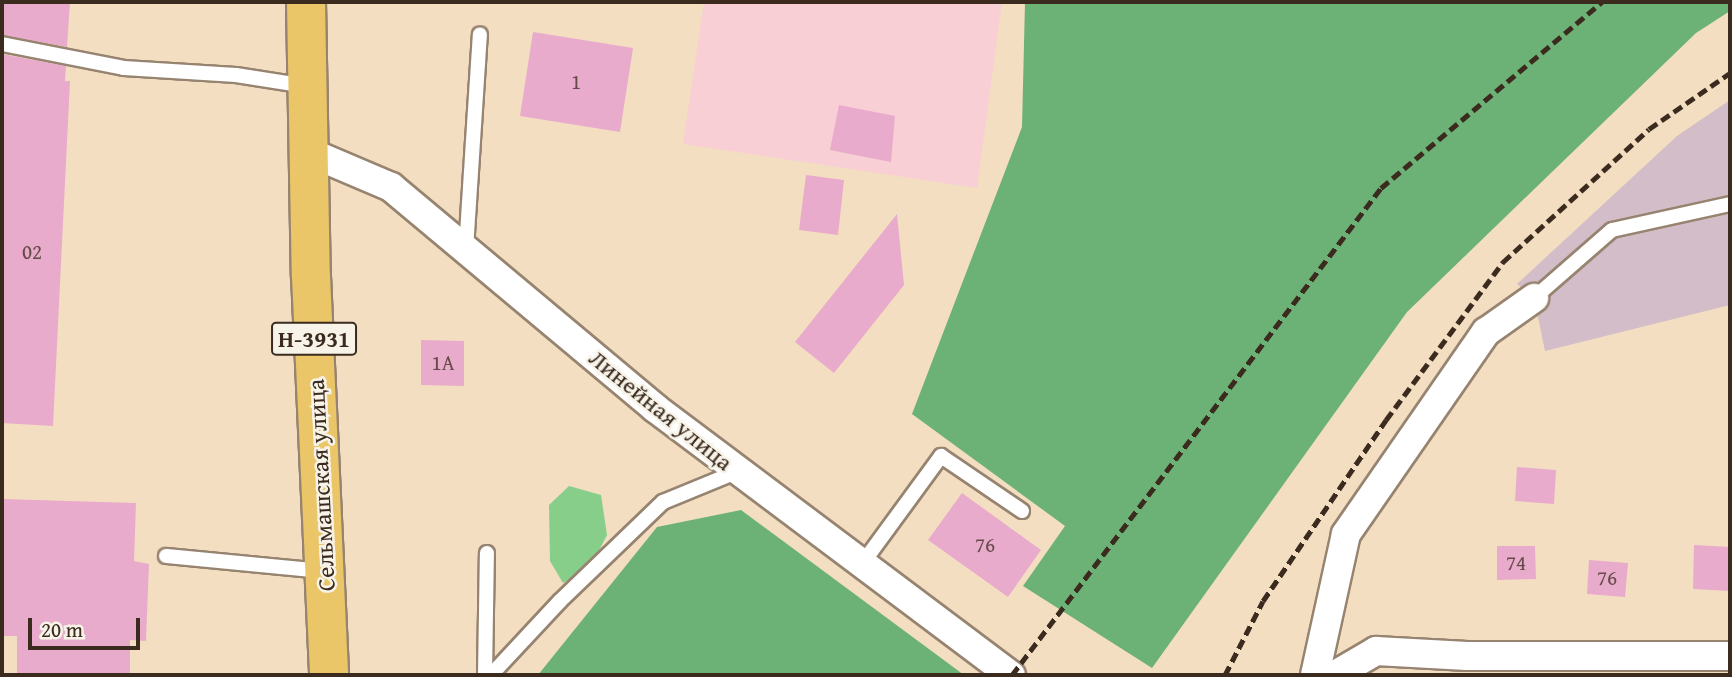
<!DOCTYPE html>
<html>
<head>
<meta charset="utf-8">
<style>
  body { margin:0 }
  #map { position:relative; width:1732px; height:677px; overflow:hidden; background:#f3dec2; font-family:"Gentium Book Plus",serif }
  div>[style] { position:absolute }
  .built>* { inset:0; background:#f7cfd4 }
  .industrial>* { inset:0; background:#d2bdc8 }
  .green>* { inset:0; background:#86ce8a }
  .forest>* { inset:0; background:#6cb176 }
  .building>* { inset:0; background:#e9abcb }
  .roads { filter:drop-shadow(2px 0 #978470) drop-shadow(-2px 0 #978470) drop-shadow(0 2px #978470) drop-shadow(0 -2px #978470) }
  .lane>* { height:14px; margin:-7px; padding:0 7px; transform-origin:7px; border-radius:7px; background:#fff }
  .street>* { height:28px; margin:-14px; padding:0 14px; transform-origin:14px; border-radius:14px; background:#fff }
  .highway>* { height:38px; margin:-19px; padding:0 19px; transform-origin:19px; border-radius:19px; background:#ebc669 }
  .rail>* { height:5px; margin-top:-2.5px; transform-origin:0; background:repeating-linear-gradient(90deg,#3b2a1e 0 10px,transparent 0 15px) }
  span { translate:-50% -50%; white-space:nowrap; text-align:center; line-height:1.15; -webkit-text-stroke:5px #f7f3e8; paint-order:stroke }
  .number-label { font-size:21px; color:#664a49 }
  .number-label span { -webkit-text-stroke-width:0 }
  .shield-label span { padding:2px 5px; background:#f7f3e8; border:2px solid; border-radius:5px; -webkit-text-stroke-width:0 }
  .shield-label { font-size:23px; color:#3b2a1e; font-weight:700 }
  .street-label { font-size:24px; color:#3b2a1e }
  .frame { position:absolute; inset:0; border:4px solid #3b2a1e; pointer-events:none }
  .scale { position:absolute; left:28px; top:618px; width:112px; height:32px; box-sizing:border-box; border:4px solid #3b2a1e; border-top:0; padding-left:9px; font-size:21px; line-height:24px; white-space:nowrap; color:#3b2a1e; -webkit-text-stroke:5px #f7f3e8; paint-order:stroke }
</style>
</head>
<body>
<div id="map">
  <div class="built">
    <i style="clip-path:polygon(704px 2px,1002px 2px,977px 188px,683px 144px)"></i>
  </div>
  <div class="industrial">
    <i style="clip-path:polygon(1730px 100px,1730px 305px,1545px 351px,1534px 298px,1517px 284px,1677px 136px)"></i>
  </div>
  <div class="green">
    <i style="clip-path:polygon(569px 486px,601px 495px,607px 535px,590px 568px,563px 583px,550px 561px,549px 505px)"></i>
  </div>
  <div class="forest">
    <i style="clip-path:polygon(1025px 2px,1730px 2px,1730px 11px,1696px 33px,1407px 312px,1152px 668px,1023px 586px,1065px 526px,912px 414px,1022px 127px)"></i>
    <i style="clip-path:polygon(741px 510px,964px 675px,538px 675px,657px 527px)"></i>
  </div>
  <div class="building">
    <i style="clip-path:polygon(2px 2px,70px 2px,67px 47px,2px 35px)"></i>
    <i style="clip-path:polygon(533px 32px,633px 48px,620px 132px,520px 116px)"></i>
    <i style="clip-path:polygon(2px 54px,66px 66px,65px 81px,70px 81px,53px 426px,2px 423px)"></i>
    <i style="clip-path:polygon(839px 105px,895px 116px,891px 162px,830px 150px)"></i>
    <i style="clip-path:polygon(806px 175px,844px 180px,838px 235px,799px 230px)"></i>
    <i style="clip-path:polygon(897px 214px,904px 285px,834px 373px,795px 342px)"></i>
    <i style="clip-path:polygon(421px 340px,464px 341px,464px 386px,421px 385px)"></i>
    <i style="clip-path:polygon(1517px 467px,1556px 470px,1554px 504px,1515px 501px)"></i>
    <i style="clip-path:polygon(962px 493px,1041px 550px,1008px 597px,928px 540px)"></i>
    <i style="clip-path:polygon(2px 499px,136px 503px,134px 561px,149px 564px,146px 641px,130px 640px,130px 675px,17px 675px,17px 636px,2px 636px)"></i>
    <i style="clip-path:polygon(1694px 545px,1730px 547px,1730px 591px,1693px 589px)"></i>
    <i style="clip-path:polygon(1497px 546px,1535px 546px,1536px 579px,1497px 580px)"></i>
    <i style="clip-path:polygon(1589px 560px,1628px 563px,1625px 597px,1587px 594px)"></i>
  </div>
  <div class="roads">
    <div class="lane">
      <i style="left:2px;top:44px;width:124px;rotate:11.1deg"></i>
      <i style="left:124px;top:68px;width:112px;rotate:3.6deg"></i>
      <i style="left:236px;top:75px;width:71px;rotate:8.9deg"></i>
      <i style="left:466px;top:249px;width:215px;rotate:-86.3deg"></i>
      <i style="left:1534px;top:298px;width:103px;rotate:-41.1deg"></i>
      <i style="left:1612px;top:230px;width:121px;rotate:-12.4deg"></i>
      <i style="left:166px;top:556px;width:158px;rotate:5.5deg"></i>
      <i style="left:862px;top:564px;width:134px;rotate:-53.8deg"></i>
      <i style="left:941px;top:456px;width:98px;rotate:34.2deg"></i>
      <i style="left:485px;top:675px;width:122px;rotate:-89.1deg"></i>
      <i style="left:491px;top:675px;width:101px;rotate:-47deg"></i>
      <i style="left:560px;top:601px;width:143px;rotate:-43.9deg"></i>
      <i style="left:663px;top:502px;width:79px;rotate:-22.3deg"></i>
    </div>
    <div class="street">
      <i style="left:309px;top:152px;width:89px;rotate:23.1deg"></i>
      <i style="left:391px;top:187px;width:344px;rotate:39.9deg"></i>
      <i style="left:655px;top:408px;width:445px;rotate:36.9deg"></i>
      <i style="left:1315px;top:675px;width:144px;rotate:-77.6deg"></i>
      <i style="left:1346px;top:534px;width:246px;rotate:-55.3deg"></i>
      <i style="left:1486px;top:332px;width:59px;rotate:-35.3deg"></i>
      <i style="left:1335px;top:675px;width:48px;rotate:-30.3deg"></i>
      <i style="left:1376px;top:651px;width:91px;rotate:3.1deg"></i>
      <i style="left:1467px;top:656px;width:263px"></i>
    </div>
    <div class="highway">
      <i style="left:306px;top:2px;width:274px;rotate:89deg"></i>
      <i style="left:311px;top:276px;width:399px;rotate:87.4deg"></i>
    </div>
  </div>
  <div class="rail">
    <i style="left:1012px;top:675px;width:611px;rotate:-52.85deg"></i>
    <i style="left:1381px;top:188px;width:289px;rotate:-40.1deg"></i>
    <i style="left:1225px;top:675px;width:83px;rotate:-62.8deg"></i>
    <i style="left:1263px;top:601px;width:219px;rotate:-55.8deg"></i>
    <i style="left:1386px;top:420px;width:197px;rotate:-53.5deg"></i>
    <i style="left:1503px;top:262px;width:197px;rotate:-42.3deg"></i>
    <i style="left:1649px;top:129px;width:98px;rotate:-34.7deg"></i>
  </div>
  <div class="number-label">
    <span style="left:576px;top:82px">1</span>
    <span style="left:32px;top:252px">02</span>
    <span style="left:443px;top:363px">1А</span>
    <span style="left:985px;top:545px">76</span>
    <span style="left:1516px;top:563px">74</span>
    <span style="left:1607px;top:578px">76</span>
  </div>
  <div class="shield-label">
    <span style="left:314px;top:339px">Н-3931</span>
  </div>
  <div class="street-label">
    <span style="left:661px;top:410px;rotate:39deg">Линейная улица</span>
    <span style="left:321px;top:485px;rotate:-93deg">Сельмашская улица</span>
  </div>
  <div class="frame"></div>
  <div class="scale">20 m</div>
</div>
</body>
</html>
